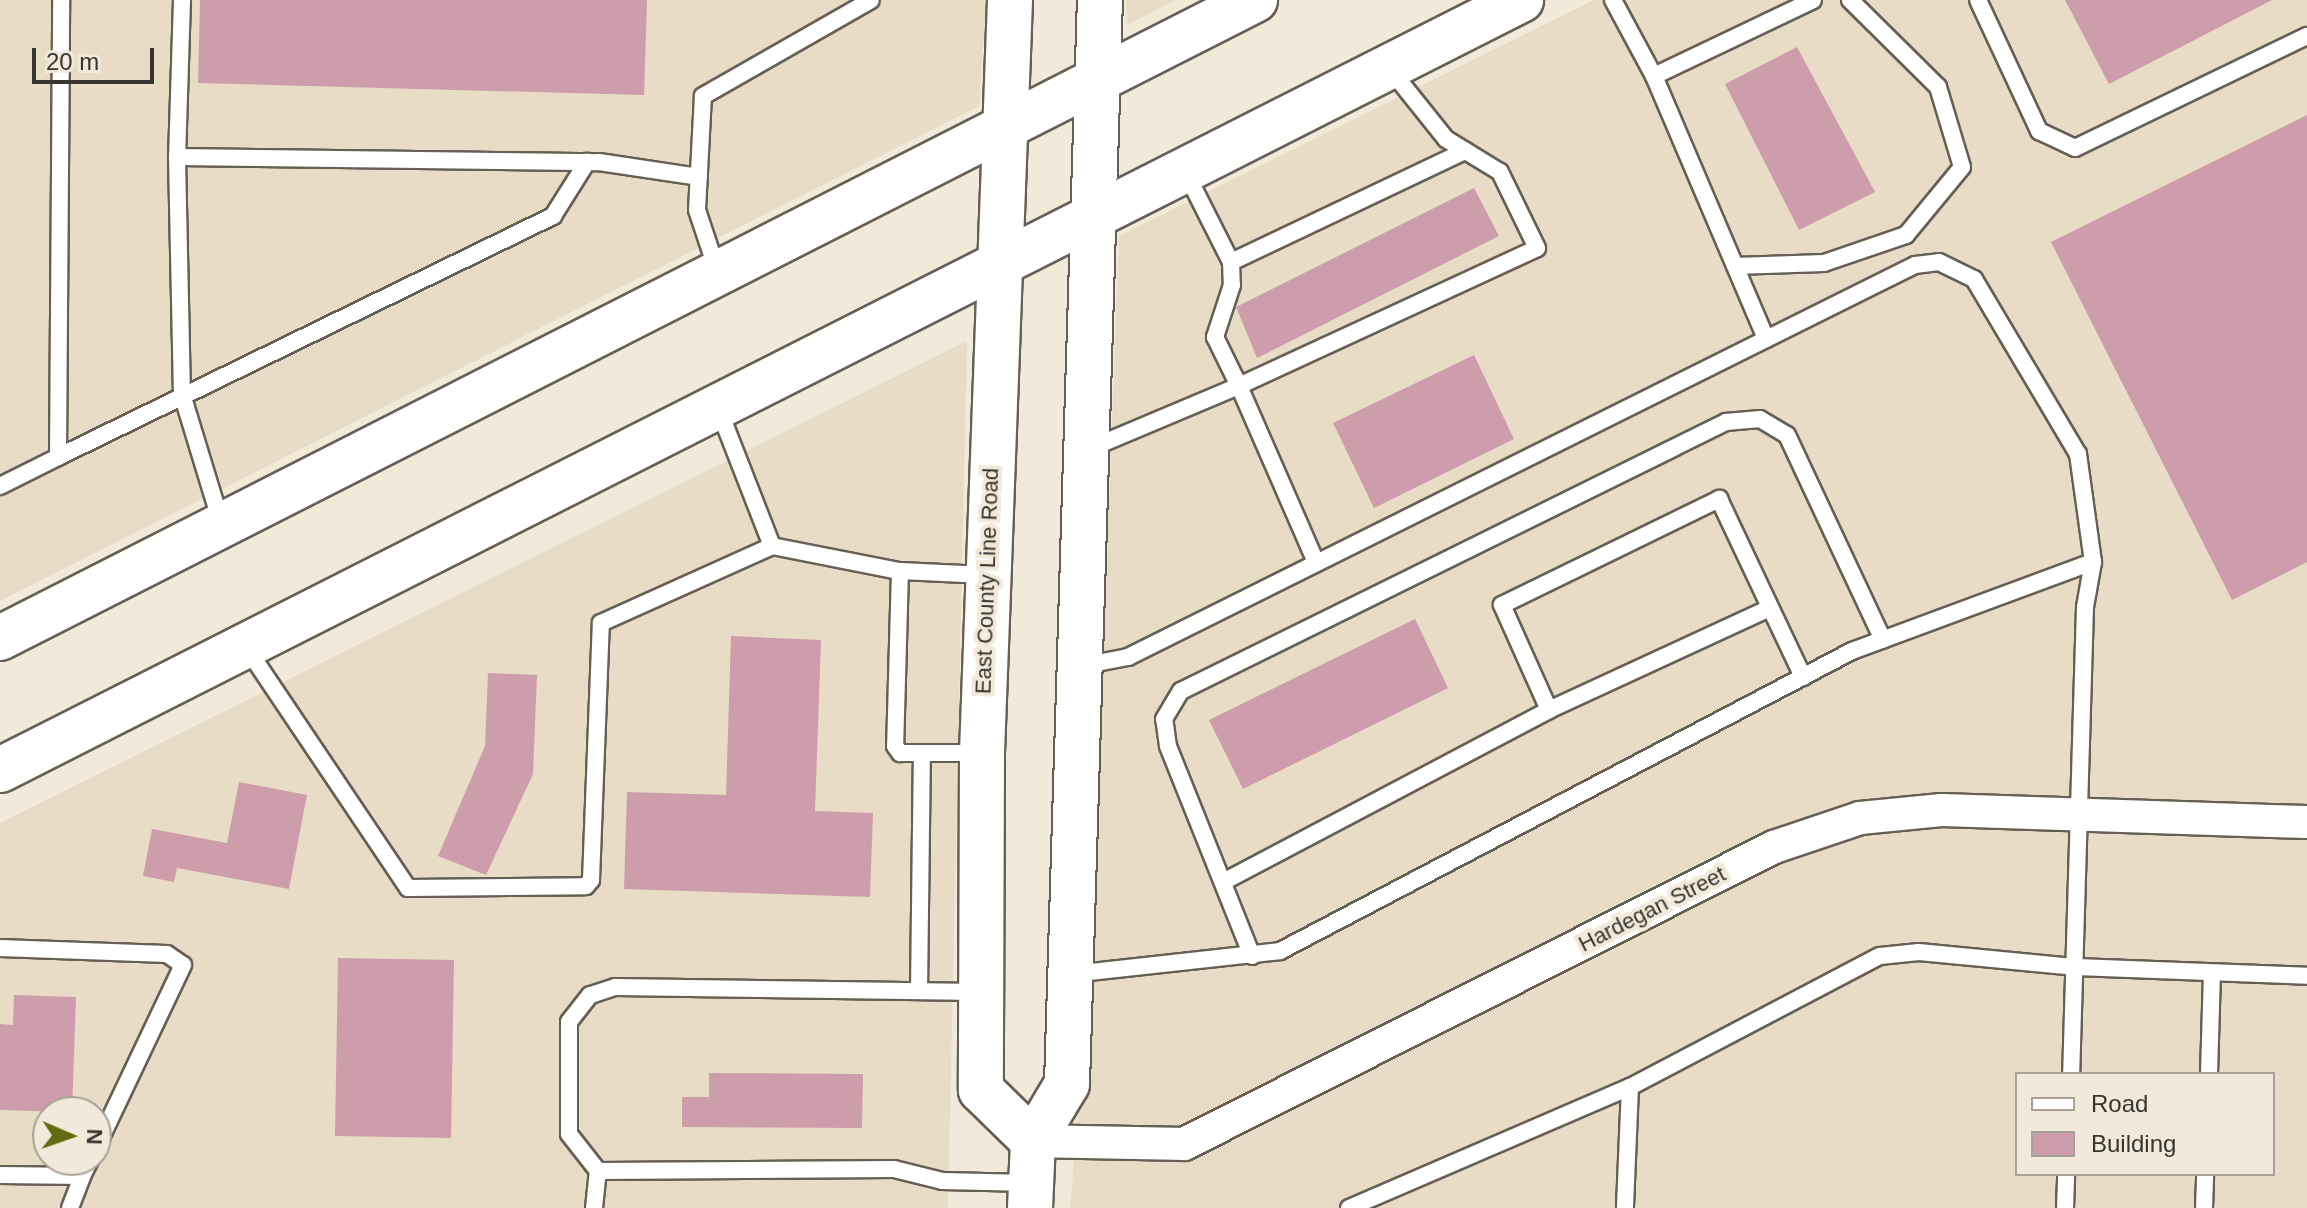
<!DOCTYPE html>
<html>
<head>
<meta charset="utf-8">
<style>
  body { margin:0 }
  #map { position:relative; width:2307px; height:1208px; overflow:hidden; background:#f1e9da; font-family:Arial,sans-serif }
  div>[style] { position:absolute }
  .built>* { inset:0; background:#e8dcc7 }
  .building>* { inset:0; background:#cd9dab }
  .roads { filter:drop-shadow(2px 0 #665f53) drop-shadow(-2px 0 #665f53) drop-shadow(0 2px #665f53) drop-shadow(0 -2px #665f53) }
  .service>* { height:16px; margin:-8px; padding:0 8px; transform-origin:8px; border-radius:8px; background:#fff }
  .minor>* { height:32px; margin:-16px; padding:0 16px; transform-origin:16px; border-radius:16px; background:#fff }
  .primary>* { height:44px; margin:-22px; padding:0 22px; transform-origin:22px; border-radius:22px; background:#fff }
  span { translate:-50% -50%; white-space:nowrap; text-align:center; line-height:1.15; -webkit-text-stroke:8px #f1e9da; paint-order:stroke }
  .street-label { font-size:22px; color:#383530 }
  .legend { position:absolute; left:2015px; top:1072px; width:260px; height:104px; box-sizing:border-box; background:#f1e9da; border:2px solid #a7a196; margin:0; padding:10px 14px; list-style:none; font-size:24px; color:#383530 }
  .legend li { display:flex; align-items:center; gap:16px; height:40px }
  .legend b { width:40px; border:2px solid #a7a196 }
  .north { position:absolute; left:32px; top:1096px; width:80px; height:80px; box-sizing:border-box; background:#f1e9da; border:2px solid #a7a196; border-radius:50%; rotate:92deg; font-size:22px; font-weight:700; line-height:32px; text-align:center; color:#383530 }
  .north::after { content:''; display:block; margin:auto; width:28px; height:36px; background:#636b10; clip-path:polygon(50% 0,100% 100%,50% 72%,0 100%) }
  .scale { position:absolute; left:32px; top:48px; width:122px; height:36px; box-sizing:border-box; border:4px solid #383530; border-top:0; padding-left:10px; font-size:24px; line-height:28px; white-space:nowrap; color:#383530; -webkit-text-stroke:6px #f1e9da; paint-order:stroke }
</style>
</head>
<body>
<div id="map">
  <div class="built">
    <i style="clip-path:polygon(0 0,986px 0,979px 106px,0 601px)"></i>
    <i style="clip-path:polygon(1126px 0,1176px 0,1127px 25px)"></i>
    <i style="clip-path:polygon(evenodd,1594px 0,2307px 0,2307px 1208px,1070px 1208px,1092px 954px,1119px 236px,1594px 0,2017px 1074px,2273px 1074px,2273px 1174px,2017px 1174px,2017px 1074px)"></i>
    <i style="clip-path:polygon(evenodd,967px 341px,948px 1208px,0 1208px,0 823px,967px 341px,48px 1112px,96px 1112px,96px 1160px,48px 1160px,48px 1112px)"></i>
  </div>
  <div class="building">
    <i style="clip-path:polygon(200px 0,647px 0,644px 95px,198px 83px)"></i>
    <i style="clip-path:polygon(2065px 0,2272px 0,2109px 84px)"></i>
    <i style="clip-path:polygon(1797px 47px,1875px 192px,1799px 230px,1725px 84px)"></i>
    <i style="clip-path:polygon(2307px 115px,2307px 562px,2232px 600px,2051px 242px)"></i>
    <i style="clip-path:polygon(1474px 188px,1499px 236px,1257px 358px,1236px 307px)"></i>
    <i style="clip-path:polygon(1474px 355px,1514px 439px,1374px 508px,1333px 423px)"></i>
    <i style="clip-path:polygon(1415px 619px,1448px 688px,1243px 789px,1209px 720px)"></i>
    <i style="clip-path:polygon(731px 636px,821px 640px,815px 811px,873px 813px,870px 897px,624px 889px,627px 792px,726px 795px)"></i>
    <i style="clip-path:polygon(488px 673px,537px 675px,533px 774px,486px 875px,438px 856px,485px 746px)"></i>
    <i style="clip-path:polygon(239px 782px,307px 795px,289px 889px,177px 868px,174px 882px,143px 876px,152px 829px,227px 843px)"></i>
    <i style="clip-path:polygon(338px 958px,454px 960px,451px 1138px,335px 1136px)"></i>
    <i style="clip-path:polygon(14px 995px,76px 997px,72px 1112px,0 1110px,0 1024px,13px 1025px)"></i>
    <i style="clip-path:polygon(709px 1073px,863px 1074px,862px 1128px,682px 1127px,682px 1097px,709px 1097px)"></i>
  </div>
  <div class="roads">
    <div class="service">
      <i style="left:182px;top:0;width:157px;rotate:91.8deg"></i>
      <i style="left:177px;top:157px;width:422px;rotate:0.7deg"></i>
      <i style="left:599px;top:162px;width:101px;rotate:8.5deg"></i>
      <i style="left:1613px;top:0;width:86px;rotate:61.7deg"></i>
      <i style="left:1654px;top:76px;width:286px;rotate:66.9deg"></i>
      <i style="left:1978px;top:0;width:145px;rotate:65deg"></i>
      <i style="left:2039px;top:131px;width:40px;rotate:25deg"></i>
      <i style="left:2075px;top:148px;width:258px;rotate:-25.8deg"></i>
      <i style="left:1654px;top:76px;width:176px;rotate:-25.5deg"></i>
      <i style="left:177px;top:157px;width:237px;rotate:88.8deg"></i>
      <i style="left:182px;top:394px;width:134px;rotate:73.1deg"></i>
      <i style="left:1186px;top:173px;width:100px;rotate:63.2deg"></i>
      <i style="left:1231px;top:262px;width:23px;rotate:88deg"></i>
      <i style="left:1232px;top:285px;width:55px;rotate:108.1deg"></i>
      <i style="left:1215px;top:337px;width:55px;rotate:63.9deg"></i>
      <i style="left:1239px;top:386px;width:328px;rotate:-24.8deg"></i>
      <i style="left:1537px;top:248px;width:85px;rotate:-116deg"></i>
      <i style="left:1500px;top:172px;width:63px;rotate:-148.6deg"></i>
      <i style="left:1446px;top:139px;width:90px;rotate:-128.7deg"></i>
      <i style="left:1231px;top:262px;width:259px;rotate:-25.4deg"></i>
      <i style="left:1735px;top:266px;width:89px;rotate:-1.9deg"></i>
      <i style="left:1824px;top:263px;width:87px;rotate:-18.9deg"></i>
      <i style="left:1906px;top:235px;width:88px;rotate:-50.5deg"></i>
      <i style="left:1962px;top:167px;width:84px;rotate:-106.7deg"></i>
      <i style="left:1938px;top:87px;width:124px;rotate:-135.3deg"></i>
      <i style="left:717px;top:270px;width:63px;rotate:-108.4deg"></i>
      <i style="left:697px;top:210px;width:114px;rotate:-87deg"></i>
      <i style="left:703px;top:96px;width:193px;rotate:-29.7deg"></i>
      <i style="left:719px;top:410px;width:146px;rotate:68.7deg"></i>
      <i style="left:772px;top:546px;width:130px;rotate:11.1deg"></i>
      <i style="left:900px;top:571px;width:86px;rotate:2.7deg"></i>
      <i style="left:1089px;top:449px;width:163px;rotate:-22.8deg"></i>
      <i style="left:1239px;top:386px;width:192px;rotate:66.4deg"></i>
      <i style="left:58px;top:457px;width:551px;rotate:-25.96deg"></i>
      <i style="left:553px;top:216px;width:64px;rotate:-57.8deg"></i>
      <i style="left:0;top:486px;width:65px;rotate:-26.6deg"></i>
      <i style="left:58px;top:457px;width:457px;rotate:-89.6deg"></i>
      <i style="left:900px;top:571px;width:175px;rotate:91.6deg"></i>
      <i style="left:895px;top:746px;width:9px;rotate:54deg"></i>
      <i style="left:900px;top:753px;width:82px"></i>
      <i style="left:246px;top:647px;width:290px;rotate:56.1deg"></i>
      <i style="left:408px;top:888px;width:178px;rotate:-0.6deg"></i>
      <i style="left:586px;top:886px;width:8px;rotate:-50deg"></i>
      <i style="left:591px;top:880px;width:257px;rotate:-87.8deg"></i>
      <i style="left:601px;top:623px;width:188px;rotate:-24.2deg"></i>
      <i style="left:1081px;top:666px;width:48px;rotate:-10.8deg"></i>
      <i style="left:1128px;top:657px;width:879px;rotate:-26.48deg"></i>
      <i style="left:1915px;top:265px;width:24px;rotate:-7deg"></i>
      <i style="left:1939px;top:262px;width:39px;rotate:26deg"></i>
      <i style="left:1974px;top:279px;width:204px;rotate:59.3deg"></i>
      <i style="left:2078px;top:454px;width:109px;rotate:82.1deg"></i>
      <i style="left:1549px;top:710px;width:243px;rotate:-24.8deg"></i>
      <i style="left:1223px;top:882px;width:369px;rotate:-27.8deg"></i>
      <i style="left:1549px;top:710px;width:115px;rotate:-114.1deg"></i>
      <i style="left:1502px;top:605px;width:242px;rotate:-26deg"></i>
      <i style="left:1719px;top:499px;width:197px;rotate:64.7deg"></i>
      <i style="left:0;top:948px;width:167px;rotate:2.1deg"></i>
      <i style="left:167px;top:954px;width:19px;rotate:35deg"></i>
      <i style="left:183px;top:965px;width:203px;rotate:115.4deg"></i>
      <i style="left:1252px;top:956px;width:226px;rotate:-111.8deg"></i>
      <i style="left:1168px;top:746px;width:27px;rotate:-98deg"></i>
      <i style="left:1164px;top:719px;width:33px;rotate:-59deg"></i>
      <i style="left:1181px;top:691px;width:608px;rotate:-26.27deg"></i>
      <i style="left:1726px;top:422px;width:34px;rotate:-5deg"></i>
      <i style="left:1760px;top:419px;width:31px;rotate:31deg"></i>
      <i style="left:1787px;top:435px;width:226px;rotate:64.9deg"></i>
      <i style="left:1072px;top:974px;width:209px;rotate:-6.3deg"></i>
      <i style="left:1280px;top:951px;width:646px;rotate:-27.68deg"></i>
      <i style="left:1852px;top:651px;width:257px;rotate:-20.3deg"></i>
      <i style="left:2093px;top:562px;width:46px;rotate:100.1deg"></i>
      <i style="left:2085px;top:607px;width:467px;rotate:91.7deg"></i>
      <i style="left:919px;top:991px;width:238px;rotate:-89.3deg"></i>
      <i style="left:979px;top:992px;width:364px;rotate:-179.2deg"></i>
      <i style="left:615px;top:987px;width:26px;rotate:162deg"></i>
      <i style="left:590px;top:995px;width:34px;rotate:128deg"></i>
      <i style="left:569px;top:1022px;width:112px;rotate:90deg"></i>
      <i style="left:569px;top:1134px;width:47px;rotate:51.9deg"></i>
      <i style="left:598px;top:1171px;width:296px;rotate:-0.4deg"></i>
      <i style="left:894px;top:1169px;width:49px;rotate:14deg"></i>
      <i style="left:942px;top:1181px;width:88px;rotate:1.3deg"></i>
      <i style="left:2209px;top:1074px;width:101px;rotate:-88.3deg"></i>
      <i style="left:1630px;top:1087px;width:282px;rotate:-27.7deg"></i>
      <i style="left:1880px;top:956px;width:39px;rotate:-6deg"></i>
      <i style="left:1919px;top:952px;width:158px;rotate:5.5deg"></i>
      <i style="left:2076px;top:967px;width:231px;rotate:2.2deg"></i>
      <i style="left:0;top:1175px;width:82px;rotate:0.7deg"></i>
      <i style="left:82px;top:1176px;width:18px;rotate:-63deg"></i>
      <i style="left:70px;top:1208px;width:34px;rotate:-69deg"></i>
      <i style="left:594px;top:1208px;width:37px;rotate:-84deg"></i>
      <i style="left:1349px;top:1208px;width:306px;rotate:-23.3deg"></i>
      <i style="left:1630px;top:1087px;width:121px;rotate:92.4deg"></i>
      <i style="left:2065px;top:1208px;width:34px;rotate:-88deg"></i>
      <i style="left:2204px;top:1208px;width:34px;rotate:-88deg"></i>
    </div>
    <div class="minor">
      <i style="left:1033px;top:1141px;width:151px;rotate:1.1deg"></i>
      <i style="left:1184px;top:1144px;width:661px;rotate:-26.72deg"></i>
      <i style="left:1774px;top:847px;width:91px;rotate:-18.6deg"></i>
      <i style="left:1860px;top:818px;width:82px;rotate:-5.6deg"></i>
      <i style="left:1942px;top:810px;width:365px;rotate:1.9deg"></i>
    </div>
    <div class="primary">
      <i style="left:1010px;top:0;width:754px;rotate:92.13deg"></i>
      <i style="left:982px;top:753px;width:337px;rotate:90.2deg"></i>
      <i style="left:981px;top:1090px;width:73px;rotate:44.4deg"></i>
      <i style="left:0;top:638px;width:1408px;rotate:-26.95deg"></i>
      <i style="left:0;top:770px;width:1705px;rotate:-26.85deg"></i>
      <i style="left:1030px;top:1208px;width:67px;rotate:-87.4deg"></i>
      <i style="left:1033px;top:1141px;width:66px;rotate:-59.2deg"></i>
      <i style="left:1067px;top:1084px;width:1085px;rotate:-88.26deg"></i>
    </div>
  </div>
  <div class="street-label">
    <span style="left:987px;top:581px;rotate:-88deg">East County Line Road</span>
    <span style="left:1652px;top:909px;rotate:-27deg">Hardegan Street</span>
  </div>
  <ul class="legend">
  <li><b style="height:10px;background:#fff"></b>Road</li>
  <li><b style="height:22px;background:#cd9dab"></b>Building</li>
  </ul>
  <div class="north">N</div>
  <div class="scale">20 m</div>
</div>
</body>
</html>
